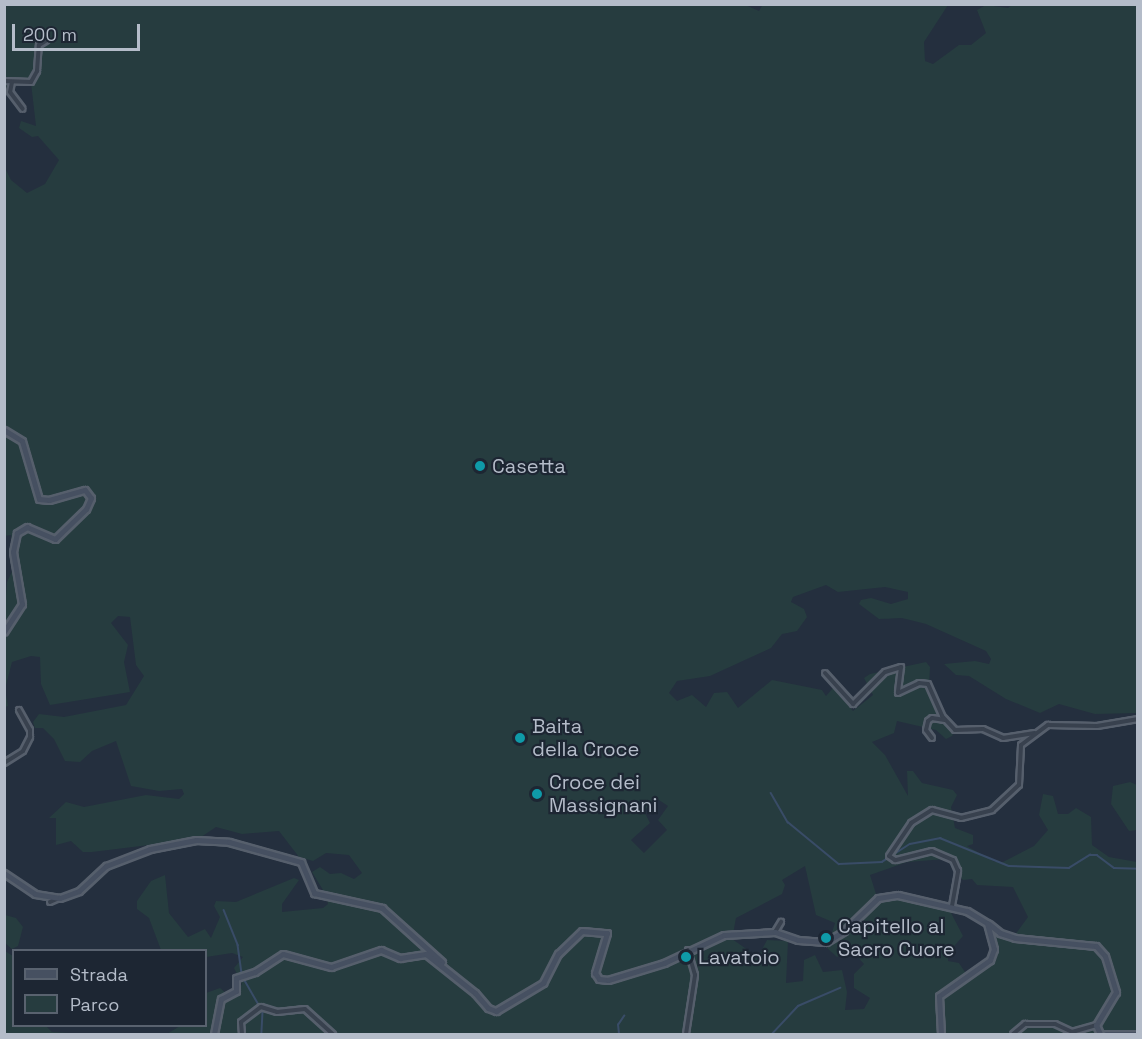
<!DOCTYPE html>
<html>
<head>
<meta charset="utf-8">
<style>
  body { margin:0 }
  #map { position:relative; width:1142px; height:1039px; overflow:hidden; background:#242f3e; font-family:"Space Grotesk",sans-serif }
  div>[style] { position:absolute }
  .green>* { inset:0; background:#263c3f }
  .stream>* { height:1.5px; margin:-0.75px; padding:0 0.75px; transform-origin:0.75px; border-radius:0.75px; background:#394c67 }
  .roads { filter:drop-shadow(2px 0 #565f6c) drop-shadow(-2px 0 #565f6c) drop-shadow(0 2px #565f6c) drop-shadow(0 -2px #565f6c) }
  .street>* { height:4px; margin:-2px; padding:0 2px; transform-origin:2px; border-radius:2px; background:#38414e }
  .secondary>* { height:5px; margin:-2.5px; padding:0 2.5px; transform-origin:2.5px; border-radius:2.5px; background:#465061 }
  .dots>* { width:16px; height:16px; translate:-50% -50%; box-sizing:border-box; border:3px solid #1d2633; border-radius:50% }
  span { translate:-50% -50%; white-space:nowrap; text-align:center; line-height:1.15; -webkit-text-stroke:4.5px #1d2633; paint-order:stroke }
  .poi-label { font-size:20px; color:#b4bcc9 }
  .left { translate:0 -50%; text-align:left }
  .frame { position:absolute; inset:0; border:6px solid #b4bcc9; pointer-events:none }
  .legend { position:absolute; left:12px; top:949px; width:195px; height:78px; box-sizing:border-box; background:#1d2633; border:2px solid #59626f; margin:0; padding:8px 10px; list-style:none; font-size:18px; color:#b4bcc9 }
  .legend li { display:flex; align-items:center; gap:12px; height:30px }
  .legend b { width:30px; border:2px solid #59626f }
  .scale { position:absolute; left:12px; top:24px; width:128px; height:27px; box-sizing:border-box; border:3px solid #b4bcc9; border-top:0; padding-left:8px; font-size:18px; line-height:21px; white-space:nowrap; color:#b4bcc9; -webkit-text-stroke:4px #1d2633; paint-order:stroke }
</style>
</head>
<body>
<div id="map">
  <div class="green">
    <i style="clip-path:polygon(evenodd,743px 4px,759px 11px,763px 4px,948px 5px,924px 42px,925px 61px,933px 64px,959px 45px,971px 45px,986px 33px,977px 10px,986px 5px,1008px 8px,1013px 4px,1137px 5px,1137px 713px,1095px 714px,1059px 704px,1040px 713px,1006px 699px,969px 676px,956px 675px,944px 664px,975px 661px,989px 664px,991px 659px,986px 651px,926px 624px,902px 618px,879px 619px,859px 604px,861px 600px,871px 598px,891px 604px,908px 599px,908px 592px,885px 587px,838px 592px,826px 585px,793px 597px,791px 602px,804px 609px,807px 617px,797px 631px,782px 634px,771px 648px,710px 676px,677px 681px,669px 693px,677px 701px,692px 695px,706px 707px,714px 693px,727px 692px,738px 708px,772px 680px,822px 690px,826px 696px,833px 688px,853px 711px,873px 695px,864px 678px,870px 674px,926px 662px,930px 667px,929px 687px,955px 730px,952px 736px,946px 739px,936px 730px,897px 721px,894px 733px,872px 742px,885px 755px,908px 796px,907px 771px,913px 771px,922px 783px,953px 790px,957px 795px,951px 807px,955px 828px,973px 835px,973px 844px,967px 846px,995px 862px,1003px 862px,1034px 846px,1048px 830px,1039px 815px,1043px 794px,1053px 796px,1058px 814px,1068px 814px,1076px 808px,1091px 817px,1092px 845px,1109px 857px,1137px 862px,1137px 1034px,167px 1034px,180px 1026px,206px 1026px,206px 993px,220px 988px,227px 994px,238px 990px,242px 984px,234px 968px,243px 957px,232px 953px,206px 957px,206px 950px,161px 950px,149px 918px,137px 909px,137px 901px,151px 881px,165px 875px,169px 913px,188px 937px,205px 929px,211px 938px,220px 917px,214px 906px,216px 901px,236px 902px,294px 878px,299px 880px,282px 904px,282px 912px,323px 908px,328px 904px,326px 895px,312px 872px,320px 867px,330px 874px,341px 873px,354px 879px,362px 873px,349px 855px,326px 853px,313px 861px,299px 857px,279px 831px,242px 834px,216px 827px,198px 839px,92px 852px,83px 852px,71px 841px,56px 845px,56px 818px,49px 818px,66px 802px,84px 807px,146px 795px,179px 799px,184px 794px,182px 789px,159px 791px,131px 786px,116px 741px,92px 751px,80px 762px,65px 761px,54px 739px,43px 728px,35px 728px,33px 722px,39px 714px,64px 717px,126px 705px,144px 676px,136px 665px,130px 617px,118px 616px,111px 623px,128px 645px,124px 662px,130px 692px,50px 705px,41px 684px,40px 657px,31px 656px,12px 662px,5px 689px,8px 706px,5px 707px,5px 609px,7px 582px,14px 567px,11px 535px,4px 536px,5px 168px,11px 180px,27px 193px,45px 184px,59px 160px,38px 136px,32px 137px,19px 128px,21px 121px,36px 126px,31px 83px,11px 80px,5px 91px,4px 5px,743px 4px,656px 798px,668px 806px,658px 820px,667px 830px,644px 853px,631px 840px,650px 823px,644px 811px,656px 798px,743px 4px,946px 859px,963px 880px,972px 879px,977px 885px,1013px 887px,1028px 917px,1012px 939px,992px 931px,990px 962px,967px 975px,959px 963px,948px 961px,949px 952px,963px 936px,948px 907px,901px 895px,877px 897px,870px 875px,907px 862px,946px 859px,743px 4px,805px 866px,816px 915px,835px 923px,827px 948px,837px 957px,851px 950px,864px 964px,854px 974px,854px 988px,870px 998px,864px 1009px,845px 1010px,847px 992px,842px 970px,823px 972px,815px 955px,804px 960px,803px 981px,786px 983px,788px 941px,767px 940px,758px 957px,732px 939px,736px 918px,782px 894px,785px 885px,782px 880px,805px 866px)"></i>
    <i style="clip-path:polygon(1130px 782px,1137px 785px,1138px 830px,1129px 831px,1111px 804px,1113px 786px)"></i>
    <i style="clip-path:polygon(5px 915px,16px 918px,23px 927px,18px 946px,12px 949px,5px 943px)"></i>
    <i style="clip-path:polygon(5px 951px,13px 956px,14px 1026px,46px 1026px,52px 1032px,87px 1034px,5px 1034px)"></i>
  </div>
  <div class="stream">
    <i style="left:771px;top:793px;width:34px;rotate:60deg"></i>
    <i style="left:788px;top:822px;width:66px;rotate:39.5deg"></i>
    <i style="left:839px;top:864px;width:43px;rotate:-2.7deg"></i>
    <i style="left:882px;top:862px;width:33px;rotate:-33deg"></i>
    <i style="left:910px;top:844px;width:31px;rotate:-11deg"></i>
    <i style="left:940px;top:838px;width:74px;rotate:22.1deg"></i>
    <i style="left:1009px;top:866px;width:60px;rotate:1.9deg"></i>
    <i style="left:1069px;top:868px;width:25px;rotate:-32deg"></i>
    <i style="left:1090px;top:855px;width:7px"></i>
    <i style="left:1097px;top:855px;width:21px;rotate:37deg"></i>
    <i style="left:1114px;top:868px;width:24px;rotate:2deg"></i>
    <i style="left:224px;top:910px;width:38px;rotate:68deg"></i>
    <i style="left:238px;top:945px;width:30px;rotate:82deg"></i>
    <i style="left:244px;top:979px;width:38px;rotate:60deg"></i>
    <i style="left:263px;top:1012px;width:22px;rotate:93deg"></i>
    <i style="left:619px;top:1034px;width:9px;rotate:-96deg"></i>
    <i style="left:618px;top:1025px;width:11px;rotate:-56deg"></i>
    <i style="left:772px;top:1034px;width:38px;rotate:-47deg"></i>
    <i style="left:798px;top:1006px;width:46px;rotate:-23.2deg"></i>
  </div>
  <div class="roads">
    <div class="street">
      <i style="left:4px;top:81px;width:27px;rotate:2deg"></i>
      <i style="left:31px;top:82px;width:13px;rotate:-61deg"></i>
      <i style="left:37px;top:71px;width:26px;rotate:-86deg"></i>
      <i style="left:39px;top:45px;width:9px;rotate:-32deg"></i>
      <i style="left:12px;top:82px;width:10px;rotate:101deg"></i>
      <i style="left:10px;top:92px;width:21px;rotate:53deg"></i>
      <i style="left:825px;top:673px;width:42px;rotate:47.9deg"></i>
      <i style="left:853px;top:704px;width:45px;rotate:-45deg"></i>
      <i style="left:885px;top:672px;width:17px;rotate:-17deg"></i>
      <i style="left:901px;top:667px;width:26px;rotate:97deg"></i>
      <i style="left:898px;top:693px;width:23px;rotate:-25deg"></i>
      <i style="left:919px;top:683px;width:9px;rotate:6deg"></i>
      <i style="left:928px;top:684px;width:35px;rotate:66deg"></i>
      <i style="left:942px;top:716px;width:19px;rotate:47deg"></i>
      <i style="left:955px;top:730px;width:28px;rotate:-2deg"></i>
      <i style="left:983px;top:729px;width:22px;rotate:24deg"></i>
      <i style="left:1003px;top:738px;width:32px;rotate:-9deg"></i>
      <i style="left:932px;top:738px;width:10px;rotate:-127deg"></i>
      <i style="left:926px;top:730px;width:9px;rotate:-77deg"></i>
      <i style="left:928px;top:721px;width:5px;rotate:-37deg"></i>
      <i style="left:932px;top:718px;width:13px;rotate:9deg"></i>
      <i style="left:4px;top:763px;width:22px;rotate:-32deg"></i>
      <i style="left:23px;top:751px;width:16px;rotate:-63deg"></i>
      <i style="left:30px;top:737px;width:7px;rotate:-90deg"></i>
      <i style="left:30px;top:730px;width:23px;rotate:-119deg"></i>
      <i style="left:50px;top:902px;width:10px;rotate:-24deg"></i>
      <i style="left:952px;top:906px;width:36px;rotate:-80deg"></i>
      <i style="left:958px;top:871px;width:12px;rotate:-114deg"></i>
      <i style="left:953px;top:860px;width:23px;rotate:-157deg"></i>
      <i style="left:932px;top:851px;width:38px;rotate:166deg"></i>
      <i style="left:895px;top:860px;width:7px;rotate:-146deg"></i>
      <i style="left:889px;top:856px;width:40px;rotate:-56deg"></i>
      <i style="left:911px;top:823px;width:25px;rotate:-32deg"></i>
      <i style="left:932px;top:810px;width:30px;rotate:15deg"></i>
      <i style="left:961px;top:818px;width:32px;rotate:-14deg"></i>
      <i style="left:992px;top:810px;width:37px;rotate:-43deg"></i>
      <i style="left:1019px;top:785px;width:40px;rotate:-87.1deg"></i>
      <i style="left:1021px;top:745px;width:34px;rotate:-37deg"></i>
      <i style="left:1048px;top:725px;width:49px;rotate:1.2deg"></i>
      <i style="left:1097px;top:726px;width:42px;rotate:-9.7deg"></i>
      <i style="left:775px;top:932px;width:12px;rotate:-59deg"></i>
      <i style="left:242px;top:1034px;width:12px;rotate:-95deg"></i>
      <i style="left:241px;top:1022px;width:25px;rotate:-37deg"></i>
      <i style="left:261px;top:1007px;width:17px;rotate:17deg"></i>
      <i style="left:277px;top:1012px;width:28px;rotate:-6deg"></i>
      <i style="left:305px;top:1009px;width:38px;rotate:42deg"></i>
      <i style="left:686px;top:1034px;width:60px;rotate:-81.3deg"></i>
      <i style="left:695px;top:975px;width:26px;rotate:-106deg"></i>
      <i style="left:1013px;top:1034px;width:16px;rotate:-40deg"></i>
      <i style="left:1025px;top:1024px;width:30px"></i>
      <i style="left:1055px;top:1024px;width:19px;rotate:25deg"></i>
      <i style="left:1072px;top:1032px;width:25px;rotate:-16deg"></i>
    </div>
    <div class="secondary">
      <i style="left:4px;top:430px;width:21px;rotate:31deg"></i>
      <i style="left:22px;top:441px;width:60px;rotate:73.7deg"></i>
      <i style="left:39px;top:499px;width:10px;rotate:6deg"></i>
      <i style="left:49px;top:500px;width:37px;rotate:-16deg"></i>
      <i style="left:85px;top:490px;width:10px;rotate:53deg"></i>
      <i style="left:91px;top:498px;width:12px;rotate:114deg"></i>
      <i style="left:86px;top:509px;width:43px;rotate:135.9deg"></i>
      <i style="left:55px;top:539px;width:30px;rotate:-157deg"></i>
      <i style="left:27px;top:527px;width:12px;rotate:149deg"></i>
      <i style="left:17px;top:533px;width:19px;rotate:102deg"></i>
      <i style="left:13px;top:552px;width:53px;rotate:80.2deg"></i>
      <i style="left:22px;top:604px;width:33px;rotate:123deg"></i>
      <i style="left:4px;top:873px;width:37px;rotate:34deg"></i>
      <i style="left:35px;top:894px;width:25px;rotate:9deg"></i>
      <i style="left:60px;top:898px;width:20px;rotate:-20deg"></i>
      <i style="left:79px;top:891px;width:37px;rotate:-43deg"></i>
      <i style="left:106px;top:866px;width:47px;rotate:-21.1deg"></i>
      <i style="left:150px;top:849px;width:47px;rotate:-11.1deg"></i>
      <i style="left:196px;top:840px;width:33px;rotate:3deg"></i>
      <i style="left:229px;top:842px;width:75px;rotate:15.5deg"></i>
      <i style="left:301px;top:862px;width:34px;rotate:67deg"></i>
      <i style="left:314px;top:893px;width:70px;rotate:12.4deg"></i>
      <i style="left:382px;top:908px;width:81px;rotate:42deg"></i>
      <i style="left:989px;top:924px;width:14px;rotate:39deg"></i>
      <i style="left:1000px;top:933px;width:16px;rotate:18deg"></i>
      <i style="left:1015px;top:938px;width:81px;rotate:5.6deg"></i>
      <i style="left:1096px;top:946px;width:13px;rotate:48deg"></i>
      <i style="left:1105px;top:956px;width:38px;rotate:73deg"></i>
      <i style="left:1116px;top:992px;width:39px;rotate:121deg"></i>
      <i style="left:1096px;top:1025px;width:10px;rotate:66deg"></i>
      <i style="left:214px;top:1034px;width:36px;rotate:-79deg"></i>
      <i style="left:221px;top:999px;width:17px;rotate:-28deg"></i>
      <i style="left:236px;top:991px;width:13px;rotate:-90deg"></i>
      <i style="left:236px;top:978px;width:20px;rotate:-18deg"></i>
      <i style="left:255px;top:972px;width:33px;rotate:-33deg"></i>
      <i style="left:283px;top:954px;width:50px;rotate:15.2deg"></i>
      <i style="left:331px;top:967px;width:53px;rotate:-18.8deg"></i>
      <i style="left:381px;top:950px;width:21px;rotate:23deg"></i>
      <i style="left:400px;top:958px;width:26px;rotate:-9deg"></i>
      <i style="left:426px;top:954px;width:63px;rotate:38.5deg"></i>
      <i style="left:475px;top:993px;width:20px;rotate:49deg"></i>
      <i style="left:488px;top:1008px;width:9px;rotate:21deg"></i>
      <i style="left:496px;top:1011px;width:55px;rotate:-30.8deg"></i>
      <i style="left:543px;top:983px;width:33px;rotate:-63deg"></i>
      <i style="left:558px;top:954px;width:33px;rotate:-44deg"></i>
      <i style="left:582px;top:931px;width:25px;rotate:5deg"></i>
      <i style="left:607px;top:933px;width:42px;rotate:106.7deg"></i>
      <i style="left:595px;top:973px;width:7px;rotate:56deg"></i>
      <i style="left:599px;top:979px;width:9px;rotate:6deg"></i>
      <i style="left:608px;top:980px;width:59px;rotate:-16.9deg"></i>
      <i style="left:664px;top:963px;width:66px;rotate:-25deg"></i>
      <i style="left:724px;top:935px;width:51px;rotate:-3.4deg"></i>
      <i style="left:775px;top:932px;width:24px;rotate:19deg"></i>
      <i style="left:798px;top:940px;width:28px;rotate:4deg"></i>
      <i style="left:826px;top:942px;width:21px;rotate:-31deg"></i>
      <i style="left:844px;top:931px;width:47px;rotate:-44.1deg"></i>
      <i style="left:878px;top:898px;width:20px;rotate:-9deg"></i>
      <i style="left:898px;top:895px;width:71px;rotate:13.1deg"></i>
      <i style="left:967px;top:911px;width:23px;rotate:31deg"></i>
      <i style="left:987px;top:923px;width:27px;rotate:75deg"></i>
      <i style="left:994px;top:949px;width:12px;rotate:110deg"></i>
      <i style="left:990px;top:960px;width:62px;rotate:144.8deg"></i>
      <i style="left:939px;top:996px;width:38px;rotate:87deg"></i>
      <i style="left:1106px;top:1034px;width:29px"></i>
    </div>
  </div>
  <div class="dots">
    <i style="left:480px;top:466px;background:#0f9aa8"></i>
    <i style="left:520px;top:738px;background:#0f9aa8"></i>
    <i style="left:537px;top:794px;background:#0f9aa8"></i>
    <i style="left:826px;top:938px;background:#0f9aa8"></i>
    <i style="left:686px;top:957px;background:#0f9aa8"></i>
  </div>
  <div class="poi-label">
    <span class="left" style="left:492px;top:466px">Casetta</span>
    <span class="left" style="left:532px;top:738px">Baita<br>della Croce</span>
    <span class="left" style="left:549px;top:794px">Croce dei<br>Massignani</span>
    <span class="left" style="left:838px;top:938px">Capitello al<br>Sacro Cuore</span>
    <span class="left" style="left:698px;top:957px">Lavatoio</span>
  </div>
  <div class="frame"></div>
  <ul class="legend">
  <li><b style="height:8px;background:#465061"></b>Strada</li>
  <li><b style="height:16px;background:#263c3f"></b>Parco</li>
  </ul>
  <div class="scale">200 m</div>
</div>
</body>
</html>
